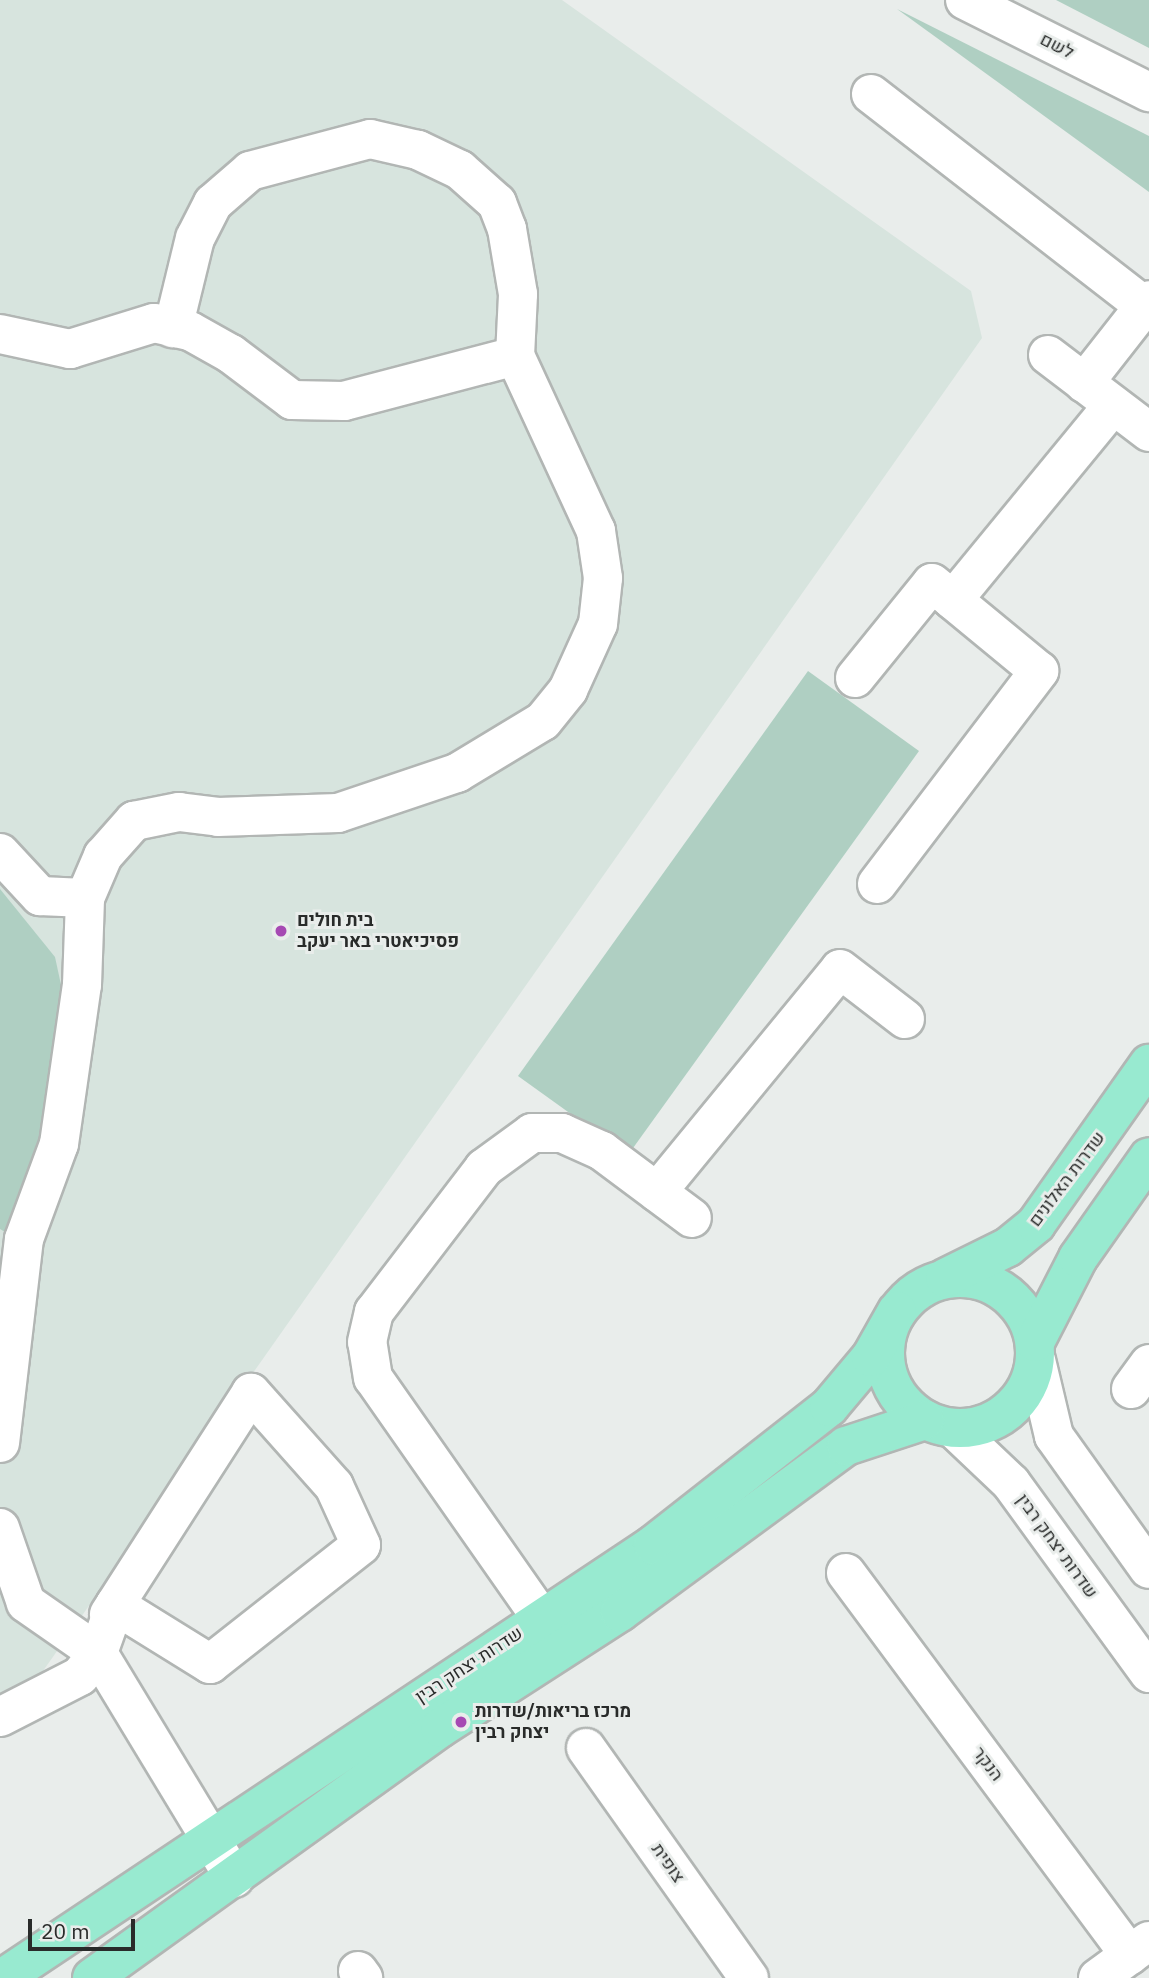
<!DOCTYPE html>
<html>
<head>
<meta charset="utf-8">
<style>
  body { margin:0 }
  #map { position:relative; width:1149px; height:1978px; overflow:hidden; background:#e9edeb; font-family:"IBM Plex Sans",Heebo,sans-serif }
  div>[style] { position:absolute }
  .built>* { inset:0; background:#d7e4de }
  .green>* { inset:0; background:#afcfc2 }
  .roads { filter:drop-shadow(2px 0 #b2b6b4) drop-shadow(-2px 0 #b2b6b4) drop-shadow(0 2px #b2b6b4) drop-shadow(0 -2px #b2b6b4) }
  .minor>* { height:38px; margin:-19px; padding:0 19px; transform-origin:19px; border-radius:19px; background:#fff }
  .major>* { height:38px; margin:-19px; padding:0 19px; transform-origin:19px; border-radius:19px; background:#98ead0 }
  .major>.ring { margin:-19px; padding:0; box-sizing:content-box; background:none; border:38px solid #98ead0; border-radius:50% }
  .dots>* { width:19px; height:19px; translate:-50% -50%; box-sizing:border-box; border:4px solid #e9edeb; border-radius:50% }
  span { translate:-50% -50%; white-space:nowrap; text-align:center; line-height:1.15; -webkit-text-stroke:6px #e9edeb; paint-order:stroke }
  .street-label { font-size:18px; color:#292b2a }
  .poi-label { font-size:18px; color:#292b2a; font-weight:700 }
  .left { translate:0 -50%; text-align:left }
  .scale { position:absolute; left:28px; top:1919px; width:107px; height:32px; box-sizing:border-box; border:4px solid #292b2a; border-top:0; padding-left:9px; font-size:21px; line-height:24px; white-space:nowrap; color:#292b2a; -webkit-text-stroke:5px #e9edeb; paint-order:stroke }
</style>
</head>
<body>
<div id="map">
  <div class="built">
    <i style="clip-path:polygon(0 0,562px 0,971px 291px,982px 338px,0 1732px)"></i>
  </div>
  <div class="green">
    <i style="clip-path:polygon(1056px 0,1149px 0,1149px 48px)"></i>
    <i style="clip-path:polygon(897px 9px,1149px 136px,1149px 192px)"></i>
    <i style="clip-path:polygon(808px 671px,919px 751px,628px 1155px,518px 1076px)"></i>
    <i style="clip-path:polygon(0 889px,55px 957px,66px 1008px,53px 1114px,5px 1232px,0 1229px)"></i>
  </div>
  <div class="roads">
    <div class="minor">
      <i style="left:965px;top:0;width:206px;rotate:26.6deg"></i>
      <i style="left:871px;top:94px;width:346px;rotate:37.8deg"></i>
      <i style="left:0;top:334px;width:72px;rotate:12.1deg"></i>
      <i style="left:70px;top:349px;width:88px;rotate:-17.2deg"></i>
      <i style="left:154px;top:323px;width:37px;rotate:13deg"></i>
      <i style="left:190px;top:331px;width:47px;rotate:29.3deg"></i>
      <i style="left:231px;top:354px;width:76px;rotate:37deg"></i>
      <i style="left:292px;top:400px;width:52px;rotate:1.1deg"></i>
      <i style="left:344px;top:401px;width:177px;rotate:-14.7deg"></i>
      <i style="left:1048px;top:355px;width:127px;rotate:37.3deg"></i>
      <i style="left:1084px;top:383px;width:105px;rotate:-51.9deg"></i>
      <i style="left:855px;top:678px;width:122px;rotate:-51deg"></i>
      <i style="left:932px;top:583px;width:27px;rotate:39deg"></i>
      <i style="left:0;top:853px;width:59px;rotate:47.1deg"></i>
      <i style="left:40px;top:896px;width:45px;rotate:2.5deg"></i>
      <i style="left:877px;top:884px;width:268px;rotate:-52.7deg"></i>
      <i style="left:1039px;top:671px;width:112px;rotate:-140.5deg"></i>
      <i style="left:953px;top:600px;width:252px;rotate:-50.6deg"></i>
      <i style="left:657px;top:1192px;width:288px;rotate:-50.6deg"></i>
      <i style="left:840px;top:969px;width:82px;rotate:37.6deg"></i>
      <i style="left:1036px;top:1360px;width:78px;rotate:76.7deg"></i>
      <i style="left:1054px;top:1436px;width:163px;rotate:54.5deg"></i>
      <i style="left:1131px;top:1389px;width:31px;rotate:-54deg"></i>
      <i style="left:953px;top:1428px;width:80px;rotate:43.5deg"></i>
      <i style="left:1011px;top:1483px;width:235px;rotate:54deg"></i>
      <i style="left:0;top:1443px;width:205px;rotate:-83.3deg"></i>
      <i style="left:24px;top:1239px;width:101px;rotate:-69.8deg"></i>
      <i style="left:59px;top:1144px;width:161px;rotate:-81.8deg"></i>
      <i style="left:82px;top:985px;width:87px;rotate:-88deg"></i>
      <i style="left:85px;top:898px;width:46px;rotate:-66.8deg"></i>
      <i style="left:103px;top:856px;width:47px;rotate:-48.5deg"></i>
      <i style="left:134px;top:821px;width:46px;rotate:-11.3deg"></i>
      <i style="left:179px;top:812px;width:39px;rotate:7deg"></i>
      <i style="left:218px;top:817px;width:120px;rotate:-1.9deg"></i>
      <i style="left:338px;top:813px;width:126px;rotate:-18.6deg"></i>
      <i style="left:457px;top:773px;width:100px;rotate:-31.2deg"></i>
      <i style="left:543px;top:721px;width:40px;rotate:-51deg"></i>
      <i style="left:568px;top:690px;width:72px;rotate:-65.6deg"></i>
      <i style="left:598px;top:624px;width:46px;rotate:-83.8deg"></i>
      <i style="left:603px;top:578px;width:48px;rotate:-98.5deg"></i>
      <i style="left:596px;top:531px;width:193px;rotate:-114.8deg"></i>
      <i style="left:515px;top:356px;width:62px;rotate:-87.2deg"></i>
      <i style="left:518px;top:294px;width:66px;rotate:-99.6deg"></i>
      <i style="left:507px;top:229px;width:28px;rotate:-111deg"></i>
      <i style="left:497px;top:203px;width:50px;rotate:-138.3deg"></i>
      <i style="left:460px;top:170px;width:47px;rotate:-154.5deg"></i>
      <i style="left:418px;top:150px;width:49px;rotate:-167.1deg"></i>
      <i style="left:370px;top:139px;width:124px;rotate:165.1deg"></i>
      <i style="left:250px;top:171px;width:49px;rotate:139.1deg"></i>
      <i style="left:213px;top:203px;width:39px;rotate:117deg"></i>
      <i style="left:195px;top:238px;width:93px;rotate:103.7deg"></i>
      <i style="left:0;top:1528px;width:79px;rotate:70.9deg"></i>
      <i style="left:26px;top:1603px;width:88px;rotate:34.8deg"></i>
      <i style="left:98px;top:1653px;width:263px;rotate:58.8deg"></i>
      <i style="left:846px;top:1573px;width:476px;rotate:53.4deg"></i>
      <i style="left:542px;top:1619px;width:294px;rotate:-125deg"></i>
      <i style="left:373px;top:1378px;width:36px;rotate:-99deg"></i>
      <i style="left:367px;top:1342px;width:31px;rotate:-77deg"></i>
      <i style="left:374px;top:1312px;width:181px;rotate:-52.6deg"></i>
      <i style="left:484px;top:1168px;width:59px;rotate:-36.1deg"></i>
      <i style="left:532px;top:1133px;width:30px"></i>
      <i style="left:562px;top:1133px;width:44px;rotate:24.2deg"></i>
      <i style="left:602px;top:1151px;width:112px;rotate:36.7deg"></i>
      <i style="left:0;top:1717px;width:90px;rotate:-27.1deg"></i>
      <i style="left:80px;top:1676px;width:29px;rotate:-52deg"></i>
      <i style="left:98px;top:1653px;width:51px;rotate:-70.5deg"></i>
      <i style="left:115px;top:1605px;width:112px;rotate:31.8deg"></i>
      <i style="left:210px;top:1664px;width:192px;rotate:-38.2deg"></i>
      <i style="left:361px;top:1545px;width:65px;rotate:-114.6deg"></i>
      <i style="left:334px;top:1486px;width:125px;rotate:-131.7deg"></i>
      <i style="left:251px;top:1393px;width:263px;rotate:122.7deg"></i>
      <i style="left:586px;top:1748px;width:282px;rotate:54.7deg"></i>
      <i style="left:358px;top:1971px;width:9px;rotate:54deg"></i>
      <i style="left:1098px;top:1978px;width:63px;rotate:-36deg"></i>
    </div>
    <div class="major">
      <i class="ring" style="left:885px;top:1278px;width:112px;height:112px"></i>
      <i style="left:945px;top:1278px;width:70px;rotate:-26.2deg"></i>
      <i style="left:1008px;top:1247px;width:36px;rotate:-39deg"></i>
      <i style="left:1036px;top:1224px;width:196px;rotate:-54.8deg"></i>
      <i style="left:1035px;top:1342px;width:94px;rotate:-62.9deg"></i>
      <i style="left:1078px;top:1258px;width:123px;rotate:-54.9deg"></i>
      <i style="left:3px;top:1978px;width:781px;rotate:-33.67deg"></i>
      <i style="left:653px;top:1545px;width:224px;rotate:-38.1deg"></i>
      <i style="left:829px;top:1407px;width:65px;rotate:-50deg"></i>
      <i style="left:871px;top:1357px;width:53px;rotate:-60.5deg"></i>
      <i style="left:92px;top:1978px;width:428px;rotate:-35.7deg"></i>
      <i style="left:440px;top:1728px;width:214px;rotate:-32.8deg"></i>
      <i style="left:620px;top:1612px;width:280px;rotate:-36.3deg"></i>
      <i style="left:846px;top:1446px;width:83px;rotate:-18.2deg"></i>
    </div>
  </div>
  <div class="dots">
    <i style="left:281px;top:931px;background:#a649b3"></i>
    <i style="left:461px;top:1722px;background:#a649b3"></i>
  </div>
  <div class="street-label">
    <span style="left:1057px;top:46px;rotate:27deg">לשם</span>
    <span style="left:1067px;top:1179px;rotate:-53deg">שדרות האלונים</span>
    <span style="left:1057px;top:1546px;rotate:54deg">שדרות יצחק רבין</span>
    <span style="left:469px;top:1665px;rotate:-33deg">שדרות יצחק רבין</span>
    <span style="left:988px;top:1764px;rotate:53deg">הנקר</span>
    <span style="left:668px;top:1863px;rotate:55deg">צופית</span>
  </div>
  <div class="poi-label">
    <span class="left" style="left:297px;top:931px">בית חולים<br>פסיכיאטרי באר יעקב</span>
    <span class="left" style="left:475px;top:1722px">מרכז בריאות/שדרות<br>יצחק רבין</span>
  </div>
  <div class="scale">20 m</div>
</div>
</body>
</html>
